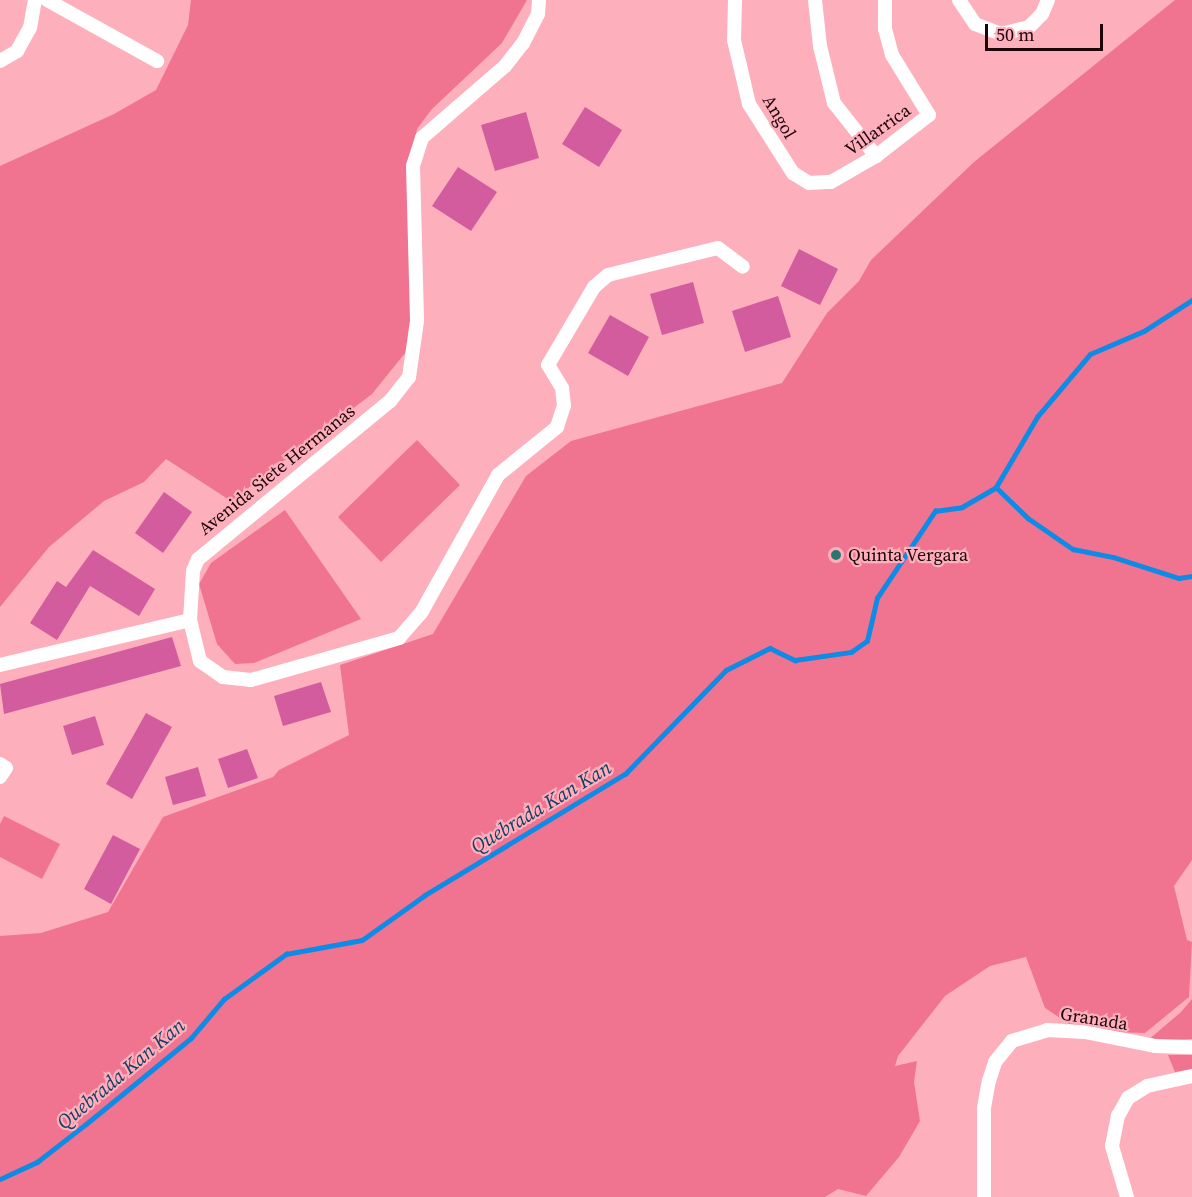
<!DOCTYPE html>
<html>
<head>
<meta charset="utf-8">
<style>
  body { margin:0 }
  #map { position:relative; width:1192px; height:1197px; overflow:hidden; background:#feafbc; font-family:"Source Serif 4",serif }
  div>[style] { position:absolute }
  .green>* { inset:0; background:#f0748f }
  .stream>* { height:4.5px; margin:-2.25px; padding:0 2.25px; transform-origin:2.25px; border-radius:2.25px; background:#0f8be5 }
  .building>* { inset:0; background:#d25c9d }
  .street>* { height:14px; margin:-7px; padding:0 7px; transform-origin:7px; border-radius:7px; background:#fff }
  .dots>* { width:16px; height:16px; translate:-50% -50%; box-sizing:border-box; border:3px solid #feafbc; border-radius:50% }
  span { translate:-50% -50%; white-space:nowrap; text-align:center; line-height:1.15; -webkit-text-stroke:4.5px #feafbc; paint-order:stroke }
  .street-label { font-size:18px; color:#1d0409 }
  .poi-label { font-size:18px; color:#1d0409 }
  .left { translate:0 -50%; text-align:left }
  .water-label { font-size:20px; color:#143e62; font-style:italic }
  .scale { position:absolute; left:985px; top:24px; width:118px; height:27px; box-sizing:border-box; border:3px solid #1d0409; border-top:0; padding-left:8px; font-size:18px; line-height:21px; white-space:nowrap; color:#1d0409; -webkit-text-stroke:4px #feafbc; paint-order:stroke }
</style>
</head>
<body>
<div id="map">
  <div class="green">
    <i style="clip-path:polygon(191px 0,527px 0,502px 43px,432px 109px,417px 129px,410px 162px,410px 347px,372px 394px,231px 501px,166px 459px,144px 482px,104px 501px,49px 547px,0 607px,0 166px,114px 114px,156px 90px,188px 25px)"></i>
    <i style="clip-path:polygon(1175px 0,1192px 0,1192px 860px,1174px 886px,1187px 940px,1192px 942px,1189px 997px,1145px 1033px,1080px 1031px,1045px 1008px,1026px 957px,990px 966px,945px 996px,898px 1056px,895px 1066px,917px 1061px,914px 1082px,920px 1121px,899px 1157px,866px 1196px,838px 1189px,825px 1197px,0 1197px,0 936px,41px 933px,108px 912px,163px 817px,273px 777px,279px 770px,349px 735px,340px 665px,433px 634px,526px 476px,571px 441px,782px 383px,827px 313px,859px 281px,871px 260px,974px 162px)"></i>
    <i style="clip-path:polygon(417px 440px,460px 485px,381px 562px,338px 517px)"></i>
    <i style="clip-path:polygon(285px 510px,361px 619px,254px 663px,235px 664px,217px 644px,199px 584px,211px 563px)"></i>
    <i style="clip-path:polygon(4px 816px,60px 844px,42px 879px,0 857px,0 824px)"></i>
    <i style="clip-path:polygon(1192px 999px,1192px 1039px,1147px 1041px,1181px 1012px)"></i>
    <i style="clip-path:polygon(1168px 1055px,1192px 1055px,1192px 1069px,1175px 1072px)"></i>
  </div>
  <div class="stream">
    <i style="left:996px;top:487px;width:45px;rotate:44.1deg"></i>
    <i style="left:1028px;top:518px;width:55px;rotate:34.6deg"></i>
    <i style="left:1073px;top:549px;width:41px;rotate:11.3deg"></i>
    <i style="left:1113px;top:557px;width:69px;rotate:17.7deg"></i>
    <i style="left:1179px;top:578px;width:13px;rotate:-9deg"></i>
    <i style="left:0;top:1179px;width:41px;rotate:-24.7deg"></i>
    <i style="left:37px;top:1162px;width:62px;rotate:-37.8deg"></i>
    <i style="left:86px;top:1124px;width:136px;rotate:-39.3deg"></i>
    <i style="left:191px;top:1038px;width:51px;rotate:-49.8deg"></i>
    <i style="left:224px;top:999px;width:77px;rotate:-36deg"></i>
    <i style="left:286px;top:954px;width:77px;rotate:-10.4deg"></i>
    <i style="left:362px;top:940px;width:77px;rotate:-35.5deg"></i>
    <i style="left:425px;top:895px;width:234px;rotate:-31.2deg"></i>
    <i style="left:625px;top:774px;width:145px;rotate:-45.8deg"></i>
    <i style="left:726px;top:670px;width:49px;rotate:-26.6deg"></i>
    <i style="left:770px;top:648px;width:28px;rotate:26deg"></i>
    <i style="left:795px;top:660px;width:57px;rotate:-8.1deg"></i>
    <i style="left:851px;top:652px;width:19px;rotate:-35deg"></i>
    <i style="left:867px;top:641px;width:44px;rotate:-76.9deg"></i>
    <i style="left:877px;top:598px;width:105px;rotate:-56.3deg"></i>
    <i style="left:935px;top:511px;width:27px;rotate:-8deg"></i>
    <i style="left:962px;top:507px;width:39px;rotate:-30deg"></i>
    <i style="left:996px;top:487px;width:81px;rotate:-59.6deg"></i>
    <i style="left:1037px;top:417px;width:82px;rotate:-49.9deg"></i>
    <i style="left:1090px;top:354px;width:59px;rotate:-23.1deg"></i>
    <i style="left:1144px;top:331px;width:57px;rotate:-32.9deg"></i>
  </div>
  <div class="building">
    <i style="clip-path:polygon(585px 107px,622px 130px,599px 167px,562px 144px)"></i>
    <i style="clip-path:polygon(526px 112px,539px 158px,495px 171px,481px 125px)"></i>
    <i style="clip-path:polygon(458px 167px,497px 192px,471px 231px,432px 206px)"></i>
    <i style="clip-path:polygon(799px 249px,838px 269px,820px 305px,781px 286px)"></i>
    <i style="clip-path:polygon(693px 282px,704px 323px,662px 335px,650px 294px)"></i>
    <i style="clip-path:polygon(778px 296px,791px 337px,745px 352px,732px 311px)"></i>
    <i style="clip-path:polygon(610px 315px,649px 337px,628px 376px,588px 353px)"></i>
    <i style="clip-path:polygon(164px 492px,192px 512px,163px 553px,135px 533px)"></i>
    <i style="clip-path:polygon(93px 550px,155px 589px,139px 616px,90px 586px,57px 640px,30px 623px,57px 581px,66px 587px)"></i>
    <i style="clip-path:polygon(172px 637px,181px 666px,4px 714px,0 684px)"></i>
    <i style="clip-path:polygon(321px 682px,331px 712px,283px 726px,274px 696px)"></i>
    <i style="clip-path:polygon(146px 713px,172px 727px,132px 799px,106px 784px)"></i>
    <i style="clip-path:polygon(95px 716px,104px 745px,72px 755px,63px 726px)"></i>
    <i style="clip-path:polygon(247px 749px,258px 778px,228px 788px,218px 759px)"></i>
    <i style="clip-path:polygon(198px 767px,206px 796px,173px 805px,165px 777px)"></i>
    <i style="clip-path:polygon(113px 835px,140px 849px,111px 904px,84px 889px)"></i>
  </div>
  <div class="street">
    <i style="left:47px;top:0;width:126px;rotate:29deg"></i>
    <i style="left:539px;top:0;width:14px;rotate:94deg"></i>
    <i style="left:538px;top:14px;width:33px;rotate:117deg"></i>
    <i style="left:523px;top:43px;width:29px;rotate:128deg"></i>
    <i style="left:505px;top:66px;width:110px;rotate:139.1deg"></i>
    <i style="left:422px;top:138px;width:29px;rotate:108deg"></i>
    <i style="left:413px;top:166px;width:155px;rotate:88.5deg"></i>
    <i style="left:417px;top:321px;width:57px;rotate:98.1deg"></i>
    <i style="left:409px;top:377px;width:31px;rotate:128deg"></i>
    <i style="left:390px;top:401px;width:249px;rotate:140.5deg"></i>
    <i style="left:198px;top:559px;width:13px;rotate:113deg"></i>
    <i style="left:193px;top:571px;width:49px;rotate:93.5deg"></i>
    <i style="left:190px;top:620px;width:42px;rotate:76.3deg"></i>
    <i style="left:200px;top:661px;width:28px;rotate:35deg"></i>
    <i style="left:223px;top:677px;width:28px;rotate:6deg"></i>
    <i style="left:251px;top:680px;width:154px;rotate:-15.8deg"></i>
    <i style="left:399px;top:638px;width:33px;rotate:-49deg"></i>
    <i style="left:421px;top:613px;width:158px;rotate:-60.8deg"></i>
    <i style="left:498px;top:475px;width:76px;rotate:-39.1deg"></i>
    <i style="left:557px;top:427px;width:22px;rotate:-72deg"></i>
    <i style="left:564px;top:406px;width:18px;rotate:-96deg"></i>
    <i style="left:562px;top:388px;width:27px;rotate:-121deg"></i>
    <i style="left:548px;top:365px;width:91px;rotate:-59.5deg"></i>
    <i style="left:594px;top:287px;width:18px;rotate:-41deg"></i>
    <i style="left:608px;top:275px;width:113px;rotate:-13.8deg"></i>
    <i style="left:718px;top:248px;width:31px;rotate:37deg"></i>
    <i style="left:735px;top:0;width:40px;rotate:91.4deg"></i>
    <i style="left:734px;top:40px;width:66px;rotate:76.8deg"></i>
    <i style="left:749px;top:104px;width:82px;rotate:57.5deg"></i>
    <i style="left:793px;top:173px;width:19px;rotate:32deg"></i>
    <i style="left:809px;top:183px;width:22px;rotate:-3deg"></i>
    <i style="left:831px;top:182px;width:52px;rotate:-30deg"></i>
    <i style="left:876px;top:156px;width:67px;rotate:-37.7deg"></i>
    <i style="left:929px;top:115px;width:70px;rotate:-121.7deg"></i>
    <i style="left:892px;top:55px;width:27px;rotate:-105deg"></i>
    <i style="left:885px;top:29px;width:29px;rotate:-90deg"></i>
    <i style="left:815px;top:0;width:46px;rotate:83.8deg"></i>
    <i style="left:820px;top:46px;width:59px;rotate:76.2deg"></i>
    <i style="left:834px;top:103px;width:68px;rotate:51.6deg"></i>
    <i style="left:959px;top:0;width:29px;rotate:56deg"></i>
    <i style="left:975px;top:24px;width:28px;rotate:21deg"></i>
    <i style="left:1001px;top:34px;width:29px;rotate:-14deg"></i>
    <i style="left:1029px;top:27px;width:18px;rotate:-45deg"></i>
    <i style="left:1042px;top:14px;width:15px;rotate:-67deg"></i>
    <i style="left:0;top:61px;width:20px;rotate:-30deg"></i>
    <i style="left:17px;top:51px;width:26px;rotate:-61deg"></i>
    <i style="left:30px;top:28px;width:28px;rotate:-80deg"></i>
    <i style="left:0;top:665px;width:195px;rotate:-13.3deg"></i>
    <i style="left:0;top:764px;width:7px;rotate:34deg"></i>
    <i style="left:6px;top:768px;width:11px;rotate:124deg"></i>
    <i style="left:984px;top:1197px;width:89px;rotate:-90deg"></i>
    <i style="left:984px;top:1108px;width:27px;rotate:-80deg"></i>
    <i style="left:989px;top:1081px;width:20px;rotate:-72deg"></i>
    <i style="left:995px;top:1062px;width:27px;rotate:-51deg"></i>
    <i style="left:1012px;top:1041px;width:37px;rotate:-17deg"></i>
    <i style="left:1047px;top:1030px;width:38px;rotate:3deg"></i>
    <i style="left:1085px;top:1032px;width:71px;rotate:11.3deg"></i>
    <i style="left:1155px;top:1046px;width:37px;rotate:2deg"></i>
    <i style="left:1127px;top:1197px;width:53px;rotate:-106.4deg"></i>
    <i style="left:1112px;top:1146px;width:31px;rotate:-79deg"></i>
    <i style="left:1118px;top:1116px;width:21px;rotate:-61deg"></i>
    <i style="left:1128px;top:1098px;width:22px;rotate:-32deg"></i>
    <i style="left:1147px;top:1086px;width:46px;rotate:-12.5deg"></i>
  </div>
  <div class="dots">
    <i style="left:836px;top:555px;background:#2c756f"></i>
  </div>
  <div class="street-label">
    <span style="left:779px;top:117px;rotate:59deg">Angol</span>
    <span style="left:878px;top:130px;rotate:-35deg">Villarrica</span>
    <span style="left:277px;top:470px;rotate:-39deg">Avenida Siete Hermanas</span>
    <span style="left:1094px;top:1019px;rotate:9deg">Granada</span>
  </div>
  <div class="poi-label">
    <span class="left" style="left:848px;top:555px">Quinta Vergara</span>
  </div>
  <div class="water-label">
    <span style="left:541px;top:807px;rotate:-31deg">Quebrada Kan Kan</span>
    <span style="left:121px;top:1074px;rotate:-40deg">Quebrada Kan Kan</span>
  </div>
  <div class="scale">50 m</div>
</div>
</body>
</html>
